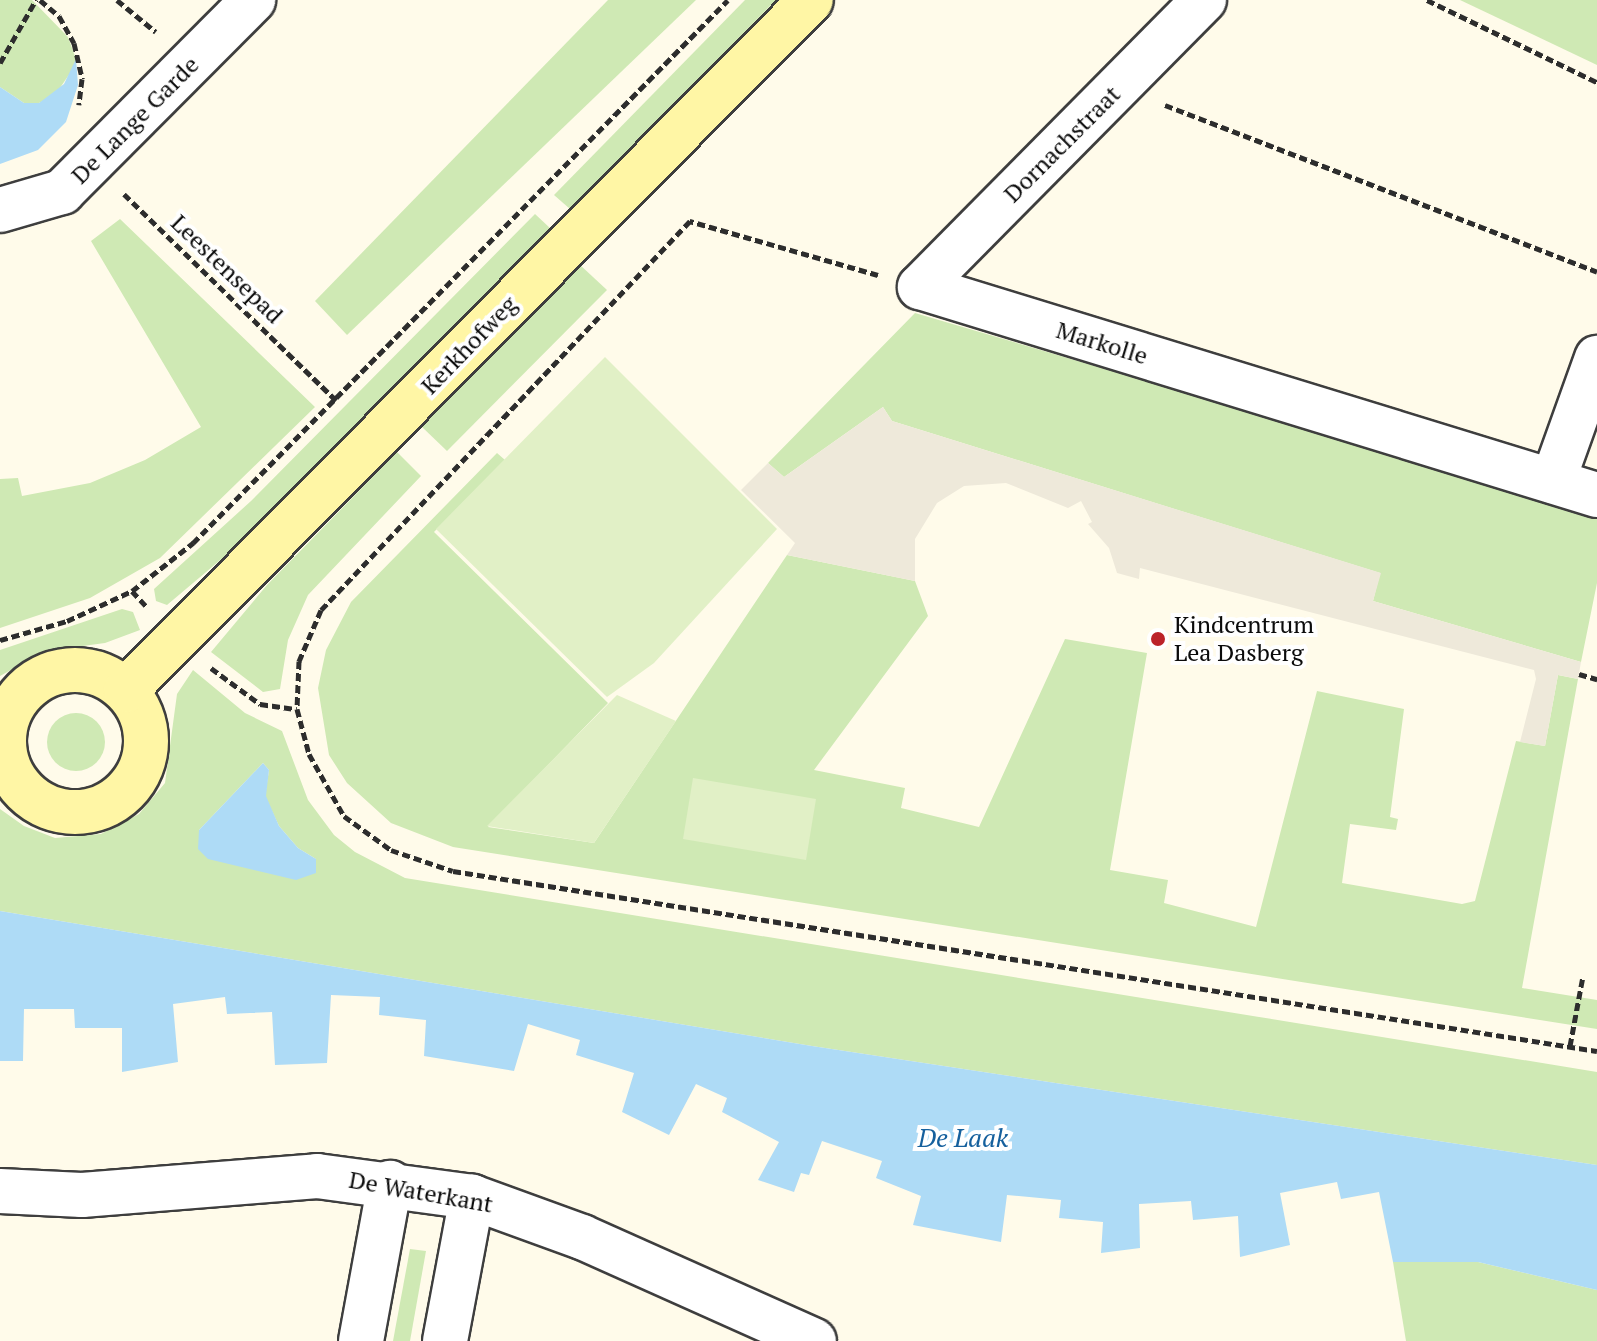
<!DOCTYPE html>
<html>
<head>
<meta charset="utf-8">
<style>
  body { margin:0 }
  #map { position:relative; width:1597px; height:1341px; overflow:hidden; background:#fffbea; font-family:"PT Serif",serif }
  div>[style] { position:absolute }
  .green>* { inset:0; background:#cfe9b4 }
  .round { border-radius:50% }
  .pitch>* { inset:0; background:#e1f0c6 }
  .plaza>* { inset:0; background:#eee9da }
  .water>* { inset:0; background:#aedbf6 }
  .path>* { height:5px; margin-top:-2.5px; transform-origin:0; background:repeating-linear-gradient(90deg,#2d2d2d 0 8px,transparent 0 12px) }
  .roads { filter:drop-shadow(2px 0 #3e3e3e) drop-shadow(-2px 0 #3e3e3e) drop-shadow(0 2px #3e3e3e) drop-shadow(0 -2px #3e3e3e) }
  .street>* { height:44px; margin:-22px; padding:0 22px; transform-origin:22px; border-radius:22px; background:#fff }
  .secondary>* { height:44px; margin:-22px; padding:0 22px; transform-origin:22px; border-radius:22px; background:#fff6a5 }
  .secondary>.ring { margin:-22px; padding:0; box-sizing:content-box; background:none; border:44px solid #fff6a5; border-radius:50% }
  .dots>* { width:22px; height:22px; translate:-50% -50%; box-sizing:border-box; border:4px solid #fff; border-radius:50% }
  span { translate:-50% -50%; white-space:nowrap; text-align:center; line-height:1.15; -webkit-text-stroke:8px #fff; paint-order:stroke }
  .street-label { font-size:24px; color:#0b0b0b }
  .poi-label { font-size:24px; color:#0b0b0b }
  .left { translate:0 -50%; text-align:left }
  .water-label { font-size:26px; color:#15609d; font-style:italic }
</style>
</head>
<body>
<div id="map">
  <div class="green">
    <i style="clip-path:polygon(0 0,32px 0,68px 37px,76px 59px,73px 69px,55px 95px,39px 103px,24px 103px,0 87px)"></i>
    <i style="clip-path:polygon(608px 0,696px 0,347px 335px,315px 301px)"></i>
    <i style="clip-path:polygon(745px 0,776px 0,570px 209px,554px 195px)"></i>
    <i style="clip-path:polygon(1461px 0,1597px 0,1597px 65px,1460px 0)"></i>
    <i style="clip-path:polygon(535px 214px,551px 229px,244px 540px,167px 605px,156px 601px,154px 589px,251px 501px)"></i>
    <i style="clip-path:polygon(120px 219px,315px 407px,160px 558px,90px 598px,0 628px,0 479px,18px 478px,22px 496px,90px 483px,145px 460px,201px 427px,91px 241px)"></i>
    <i style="clip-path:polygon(579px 264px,607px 290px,447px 451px,421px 426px)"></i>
    <i style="clip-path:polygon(915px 313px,1597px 514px,1597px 583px,1581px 662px,1373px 601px,1380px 573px,892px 421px,883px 407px,784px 477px,768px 463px)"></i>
    <i style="clip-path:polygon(397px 452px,421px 476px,308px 595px,288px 640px,280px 689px,263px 692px,211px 652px,267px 585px)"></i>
    <i style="clip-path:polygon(497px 453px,505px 460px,434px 532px,608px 703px,488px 827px,594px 843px,787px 555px,915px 581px,928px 616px,814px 770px,905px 788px,901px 808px,979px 827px,1065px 639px,1147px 653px,1110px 870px,1168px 880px,1164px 903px,1256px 927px,1317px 691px,1404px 709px,1390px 817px,1398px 819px,1396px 830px,1350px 824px,1342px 883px,1462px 904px,1475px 901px,1516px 741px,1545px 746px,1558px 675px,1578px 679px,1522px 988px,1597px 1000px,1597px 1029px,453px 847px,391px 823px,347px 783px,329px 755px,318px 688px,326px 650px,351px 602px)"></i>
    <i style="clip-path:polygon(122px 609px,133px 612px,140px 630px,105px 643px,45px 651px,0 676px,0 650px)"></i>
    <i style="clip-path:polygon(evenodd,193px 670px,245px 713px,282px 731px,308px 800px,334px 835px,355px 852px,405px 878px,1597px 1072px,1597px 1165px,812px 1046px,0 911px,0 809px,24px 826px,55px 838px,101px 834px,139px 814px,165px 783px,177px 694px,193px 670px,263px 763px,269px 770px,265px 796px,279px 826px,298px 848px,316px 859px,199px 830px,263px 763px)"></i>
    <i class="round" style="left:47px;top:713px;width:58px;height:58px"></i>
    <i style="clip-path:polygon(410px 1249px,426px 1251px,410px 1341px,393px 1341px)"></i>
    <i style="clip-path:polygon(1393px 1262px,1478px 1262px,1597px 1290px,1597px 1341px,1406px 1341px)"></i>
  </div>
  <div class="pitch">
    <i style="clip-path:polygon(605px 357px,777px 529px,654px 663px,607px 697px,436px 529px)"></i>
    <i style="clip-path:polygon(617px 695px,676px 721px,594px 843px,487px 826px)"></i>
    <i style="clip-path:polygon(693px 778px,816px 799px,806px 860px,683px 839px)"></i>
  </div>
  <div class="plaza">
    <i style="clip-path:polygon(883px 407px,892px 421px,1381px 573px,1373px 601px,1581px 662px,1578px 679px,1558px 675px,1545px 746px,1520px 742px,1536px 679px,1534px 670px,1140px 568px,1139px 579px,1117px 573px,1109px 548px,1088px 524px,1092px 522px,1081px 501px,1068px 508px,1006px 483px,964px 486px,937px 503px,915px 539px,915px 581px,787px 555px,795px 543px,741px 490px,768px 463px,784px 477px)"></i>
  </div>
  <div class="water">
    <i style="clip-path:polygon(76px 59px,78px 85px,66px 122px,38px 150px,0 164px,0 87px,24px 103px,39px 103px,64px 84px)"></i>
    <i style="clip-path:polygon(263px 763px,269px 770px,266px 796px,279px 826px,298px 848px,316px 859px,316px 873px,296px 880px,208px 859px,198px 849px,199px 830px)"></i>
    <i style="clip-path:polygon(0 911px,812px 1046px,1597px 1165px,1597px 1290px,1478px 1262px,1393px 1262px,1379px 1192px,1341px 1199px,1337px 1182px,1280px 1193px,1290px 1245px,1240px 1257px,1238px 1216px,1193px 1220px,1191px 1201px,1139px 1204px,1140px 1248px,1101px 1253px,1103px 1222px,1059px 1218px,1061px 1200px,1007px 1195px,1001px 1242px,913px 1225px,921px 1196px,876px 1178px,882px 1161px,822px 1141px,809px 1175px,801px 1173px,794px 1192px,758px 1180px,779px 1142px,722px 1112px,727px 1098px,696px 1084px,669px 1135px,622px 1112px,634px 1073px,576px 1055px,580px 1040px,528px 1024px,514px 1071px,424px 1056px,426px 1020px,379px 1015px,380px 997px,331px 995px,327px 1063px,275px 1065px,272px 1012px,227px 1014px,225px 997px,173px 1004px,178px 1062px,122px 1072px,122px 1028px,75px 1028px,74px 1009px,24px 1009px,23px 1061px,0 1061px)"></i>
  </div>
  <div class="path">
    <i style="left:40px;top:0;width:25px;rotate:40deg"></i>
    <i style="left:59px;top:16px;width:31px;rotate:61deg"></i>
    <i style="left:74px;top:43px;width:37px;rotate:77deg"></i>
    <i style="left:82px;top:79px;width:26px;rotate:97deg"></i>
    <i style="left:117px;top:0;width:50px;rotate:39.4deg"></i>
    <i style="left:1427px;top:0;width:189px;rotate:25.8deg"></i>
    <i style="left:0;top:63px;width:73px;rotate:-60.3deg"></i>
    <i style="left:1165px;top:105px;width:463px;rotate:21.1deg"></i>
    <i style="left:124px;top:194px;width:296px;rotate:44.2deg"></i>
    <i style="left:878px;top:275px;width:196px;rotate:-164deg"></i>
    <i style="left:690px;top:221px;width:536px;rotate:133.49deg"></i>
    <i style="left:321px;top:610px;width:56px;rotate:113.3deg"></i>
    <i style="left:299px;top:661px;width:48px;rotate:92.4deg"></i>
    <i style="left:297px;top:709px;width:47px;rotate:75.1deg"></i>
    <i style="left:309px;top:754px;width:71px;rotate:60.6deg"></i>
    <i style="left:344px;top:816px;width:58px;rotate:35.9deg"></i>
    <i style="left:391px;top:850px;width:65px;rotate:18.7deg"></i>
    <i style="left:453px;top:871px;width:1158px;rotate:8.94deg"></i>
    <i style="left:132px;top:591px;width:21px;rotate:47deg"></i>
    <i style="left:0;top:640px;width:70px;rotate:-15.8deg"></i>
    <i style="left:67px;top:621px;width:72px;rotate:-24.8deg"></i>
    <i style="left:132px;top:591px;width:78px;rotate:-38.2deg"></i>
    <i style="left:193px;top:543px;width:762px;rotate:-45.43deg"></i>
    <i style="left:211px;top:668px;width:61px;rotate:36.3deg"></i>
    <i style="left:260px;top:704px;width:37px;rotate:8deg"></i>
    <i style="left:1579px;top:674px;width:19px;rotate:16deg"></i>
    <i style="left:1570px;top:1046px;width:71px;rotate:-79.5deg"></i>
  </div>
  <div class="roads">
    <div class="street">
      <i style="left:1204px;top:0;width:404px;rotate:134.7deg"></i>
      <i style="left:920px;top:287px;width:708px;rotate:17.08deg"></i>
      <i style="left:0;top:210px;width:65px;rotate:-16.2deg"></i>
      <i style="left:62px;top:192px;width:271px;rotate:-45.1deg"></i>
      <i style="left:1553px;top:481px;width:131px;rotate:-70.3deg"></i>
      <i style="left:0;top:1191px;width:82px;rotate:2.8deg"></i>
      <i style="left:82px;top:1195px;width:236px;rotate:-4.6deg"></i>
      <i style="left:317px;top:1176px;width:156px;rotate:7.7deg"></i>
      <i style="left:472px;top:1197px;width:117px;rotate:20deg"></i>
      <i style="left:582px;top:1237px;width:254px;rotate:24.1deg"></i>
      <i style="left:361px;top:1341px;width:161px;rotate:-79.6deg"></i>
      <i style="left:445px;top:1341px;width:147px;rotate:-79.4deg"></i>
    </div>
    <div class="secondary">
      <i class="ring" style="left:4px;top:670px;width:98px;height:98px"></i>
      <i style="left:126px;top:690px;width:972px;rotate:-45.21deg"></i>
    </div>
  </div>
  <div class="dots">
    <i style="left:1158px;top:639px;background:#bc2329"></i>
  </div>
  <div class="street-label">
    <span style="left:135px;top:120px;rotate:-45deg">De Lange Garde</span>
    <span style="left:1062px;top:144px;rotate:-45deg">Dornachstraat</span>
    <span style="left:227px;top:269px;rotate:44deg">Leestensepad</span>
    <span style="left:1102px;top:343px;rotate:17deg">Markolle</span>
    <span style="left:469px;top:345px;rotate:-46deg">Kerkhofweg</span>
    <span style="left:421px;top:1192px;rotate:10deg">De Waterkant</span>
  </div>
  <div class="poi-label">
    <span class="left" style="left:1174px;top:639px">Kindcentrum<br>Lea Dasberg</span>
  </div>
  <div class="water-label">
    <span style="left:963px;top:1138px">De Laak</span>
  </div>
</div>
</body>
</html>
